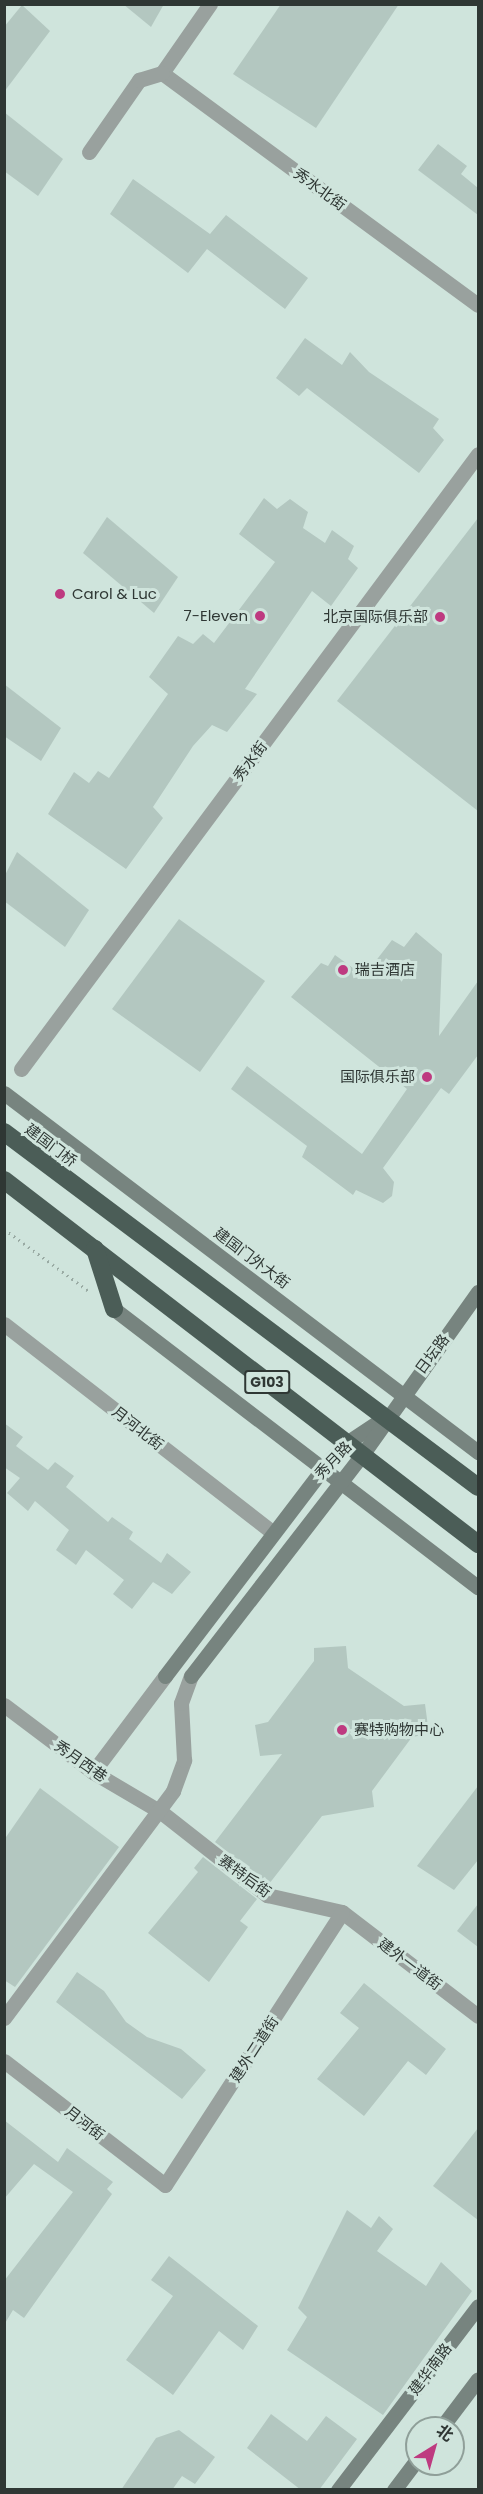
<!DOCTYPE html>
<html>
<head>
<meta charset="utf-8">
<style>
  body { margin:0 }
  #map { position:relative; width:483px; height:2494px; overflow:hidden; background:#cfe4dc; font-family:Poppins,"Noto Sans SC",sans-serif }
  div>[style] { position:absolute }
  .building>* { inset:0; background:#b3c7c0 }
  .path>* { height:3px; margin-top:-1.5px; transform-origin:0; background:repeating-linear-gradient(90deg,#99aaa3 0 1.5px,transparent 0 6px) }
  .street>* { height:15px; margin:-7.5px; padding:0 7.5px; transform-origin:7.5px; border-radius:7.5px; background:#99a19e }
  .secondary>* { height:15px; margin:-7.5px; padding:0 7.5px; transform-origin:7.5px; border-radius:7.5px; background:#77847f }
  .highway>* { height:18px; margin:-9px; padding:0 9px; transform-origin:9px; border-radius:9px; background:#4b5d57 }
  .dots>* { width:16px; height:16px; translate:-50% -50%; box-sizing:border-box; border:3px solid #cfe4dc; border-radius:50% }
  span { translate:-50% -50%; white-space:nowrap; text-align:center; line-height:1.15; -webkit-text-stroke:6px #cfe4dc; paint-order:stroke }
  .shield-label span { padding:2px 4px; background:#cfe4dc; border:2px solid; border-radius:4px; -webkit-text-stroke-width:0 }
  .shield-label { font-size:14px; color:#2f3734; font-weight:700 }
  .street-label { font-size:15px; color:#2f3734 }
  .poi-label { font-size:15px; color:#2f3734 }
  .left { translate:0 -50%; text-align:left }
  .right { translate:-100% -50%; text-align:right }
  .frame { position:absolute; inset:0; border:6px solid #2f3734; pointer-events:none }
  .north { position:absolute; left:405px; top:2416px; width:60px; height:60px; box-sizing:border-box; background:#cfe4dc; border:2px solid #8f9f99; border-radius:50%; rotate:37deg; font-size:16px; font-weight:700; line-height:24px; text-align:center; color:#2f3734 }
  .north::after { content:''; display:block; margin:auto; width:21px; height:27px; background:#be3a80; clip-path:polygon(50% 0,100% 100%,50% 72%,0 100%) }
</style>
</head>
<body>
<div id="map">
  <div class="building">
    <i style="clip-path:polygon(123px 4px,164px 4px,151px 27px)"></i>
    <i style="clip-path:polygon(281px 4px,399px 4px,316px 128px,233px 74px)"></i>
    <i style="clip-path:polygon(22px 5px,50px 31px,4px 92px,4px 27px)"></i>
    <i style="clip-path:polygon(4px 112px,63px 159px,38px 196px,4px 171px)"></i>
    <i style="clip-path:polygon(438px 144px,467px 166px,461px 174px,478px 188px,478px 215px,418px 170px)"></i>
    <i style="clip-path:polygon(133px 179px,210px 234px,226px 215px,308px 278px,285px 309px,207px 249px,188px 273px,110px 214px)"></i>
    <i style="clip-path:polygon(305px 338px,342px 365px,350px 352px,369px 372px,439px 419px,433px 428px,444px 440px,419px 473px,307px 388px,299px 396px,276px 378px)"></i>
    <i style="clip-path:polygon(264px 498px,277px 509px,290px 499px,308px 512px,303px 528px,325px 543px,332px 530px,354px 546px,348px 559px,358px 568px,331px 606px,312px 591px,245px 689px,257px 694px,227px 732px,212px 725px,193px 746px,153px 807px,163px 818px,126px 869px,48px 814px,74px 772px,89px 783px,98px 771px,109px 778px,168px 694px,149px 677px,178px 636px,193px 644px,203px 634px,214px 643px,275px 562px,239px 534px)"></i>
    <i style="clip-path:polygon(107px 517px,178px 577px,154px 613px,83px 553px)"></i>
    <i style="clip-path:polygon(478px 518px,478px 811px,337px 701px)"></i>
    <i style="clip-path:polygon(4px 684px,61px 728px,41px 761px,4px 736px)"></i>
    <i style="clip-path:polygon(17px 852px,89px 910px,65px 947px,4px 901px,4px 877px)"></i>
    <i style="clip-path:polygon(179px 919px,265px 981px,200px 1072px,112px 1009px)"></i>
    <i style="clip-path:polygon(416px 932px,442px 954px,439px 1036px,478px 981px,478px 1055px,449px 1094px,441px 1088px,383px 1168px,394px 1182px,392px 1196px,383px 1203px,356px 1190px,353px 1195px,302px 1157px,307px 1146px,231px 1089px,247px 1066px,362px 1154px,407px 1089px,291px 997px,321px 963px,328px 966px,335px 955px,364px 976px,392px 940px,404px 947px)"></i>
    <i style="clip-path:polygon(4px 1423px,23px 1437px,16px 1446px,48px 1470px,55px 1462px,74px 1476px,66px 1487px,108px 1522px,112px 1517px,133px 1532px,129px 1539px,161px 1563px,167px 1553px,191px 1572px,172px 1594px,153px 1582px,132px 1609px,113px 1594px,124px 1580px,86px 1550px,76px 1565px,56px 1550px,69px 1530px,35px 1501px,28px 1511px,7px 1493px,20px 1478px,4px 1467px)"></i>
    <i style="clip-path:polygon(346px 1646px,348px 1668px,404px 1706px,425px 1704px,429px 1734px,412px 1737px,372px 1791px,374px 1807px,322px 1816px,269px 1884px,215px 1842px,282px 1754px,260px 1756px,255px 1725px,268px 1722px,314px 1661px,314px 1648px)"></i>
    <i style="clip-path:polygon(478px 1786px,478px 1860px,454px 1890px,417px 1866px)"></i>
    <i style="clip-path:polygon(40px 1788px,119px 1847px,15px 1987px,4px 1980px,4px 1840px)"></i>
    <i style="clip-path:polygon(203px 1857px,257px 1899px,240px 1921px,248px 1927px,209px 1982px,148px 1933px,198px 1872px,194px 1868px)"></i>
    <i style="clip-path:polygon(478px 1904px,478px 1947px,457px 1931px)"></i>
    <i style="clip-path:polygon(77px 1972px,104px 1991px,126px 2022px,147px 2037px,181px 2049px,206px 2070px,182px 2099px,56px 2002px)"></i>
    <i style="clip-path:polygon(364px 1983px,446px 2049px,426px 2075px,408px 2061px,364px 2116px,317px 2079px,359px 2028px,340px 2013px)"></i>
    <i style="clip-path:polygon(4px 2120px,58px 2162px,67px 2148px,113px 2182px,107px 2189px,112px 2194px,24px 2318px,13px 2310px,4px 2325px,4px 2281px,73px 2192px,34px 2164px,4px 2199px)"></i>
    <i style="clip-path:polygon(478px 2128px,478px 2220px,433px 2186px)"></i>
    <i style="clip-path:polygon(347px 2210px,371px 2228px,379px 2216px,393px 2229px,377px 2251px,426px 2286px,441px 2262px,472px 2291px,383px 2415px,287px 2350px,307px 2317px,298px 2308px)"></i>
    <i style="clip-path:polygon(169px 2256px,258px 2326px,243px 2350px,219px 2331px,173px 2395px,126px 2360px,173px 2296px,151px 2280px)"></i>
    <i style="clip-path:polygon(271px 2414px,307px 2441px,326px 2416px,357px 2439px,319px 2490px,301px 2490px,247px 2448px)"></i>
    <i style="clip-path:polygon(179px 2430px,215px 2457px,195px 2484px,182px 2476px,172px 2490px,121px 2490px,156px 2438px)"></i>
  </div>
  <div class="path">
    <i style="left:4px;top:1229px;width:107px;rotate:36.2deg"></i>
  </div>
  <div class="street">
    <i style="left:162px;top:73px;width:392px;rotate:36.3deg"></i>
    <i style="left:162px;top:73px;width:84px;rotate:-55.2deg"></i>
    <i style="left:89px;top:152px;width:88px;rotate:-55.2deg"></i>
    <i style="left:139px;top:80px;width:24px;rotate:-17deg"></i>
    <i style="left:21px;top:1069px;width:766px;rotate:-53.38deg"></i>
    <i style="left:4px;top:1324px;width:339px;rotate:37.8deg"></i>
    <i style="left:4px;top:1705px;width:111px;rotate:37deg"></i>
    <i style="left:93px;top:1772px;width:79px;rotate:30.5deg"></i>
    <i style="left:161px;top:1812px;width:135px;rotate:38.1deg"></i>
    <i style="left:267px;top:1895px;width:77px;rotate:12.8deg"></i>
    <i style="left:342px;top:1912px;width:171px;rotate:37.4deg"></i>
    <i style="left:93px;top:1772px;width:120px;rotate:-53.1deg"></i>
    <i style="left:4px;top:2018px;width:283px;rotate:-53.3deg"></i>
    <i style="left:173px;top:1791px;width:33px;rotate:-70deg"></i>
    <i style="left:184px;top:1760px;width:57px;rotate:-93deg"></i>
    <i style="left:181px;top:1703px;width:29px;rotate:-70deg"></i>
    <i style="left:4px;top:2061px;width:203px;rotate:37.6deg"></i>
    <i style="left:165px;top:2185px;width:325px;rotate:-57deg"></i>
  </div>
  <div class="secondary">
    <i style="left:4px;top:1093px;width:595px;rotate:37.14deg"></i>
    <i style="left:114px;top:1309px;width:458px;rotate:37.4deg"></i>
    <i style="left:165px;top:1676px;width:263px;rotate:-52.7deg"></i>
    <i style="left:324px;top:1467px;width:31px;rotate:-48deg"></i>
    <i style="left:345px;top:1444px;width:43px;rotate:-33.7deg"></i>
    <i style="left:191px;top:1676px;width:279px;rotate:-52.3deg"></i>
    <i style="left:362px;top:1455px;width:200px;rotate:-54.6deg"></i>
    <i style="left:441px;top:2428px;width:61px;rotate:-52.9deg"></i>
    <i style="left:338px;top:2490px;width:231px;rotate:-52.7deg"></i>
    <i style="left:394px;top:2490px;width:38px;rotate:-53deg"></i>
  </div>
  <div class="highway">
    <i style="left:4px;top:1132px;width:592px;rotate:36.83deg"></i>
    <i style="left:4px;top:1180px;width:598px;rotate:37.52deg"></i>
    <i style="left:95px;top:1249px;width:63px;rotate:72.4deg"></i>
  </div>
  <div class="dots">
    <i style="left:60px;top:594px;background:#be3a80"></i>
    <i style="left:260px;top:616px;background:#be3a80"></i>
    <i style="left:440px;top:617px;background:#be3a80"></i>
    <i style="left:343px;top:970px;background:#be3a80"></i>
    <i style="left:427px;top:1077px;background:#be3a80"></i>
    <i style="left:342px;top:1730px;background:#be3a80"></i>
  </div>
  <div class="shield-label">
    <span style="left:267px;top:1382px">G103</span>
  </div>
  <div class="street-label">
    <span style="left:320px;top:189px;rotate:36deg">秀水北街</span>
    <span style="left:250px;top:761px;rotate:-53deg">秀水街</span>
    <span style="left:51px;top:1145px;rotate:37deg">建国门桥</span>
    <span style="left:252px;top:1258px;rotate:37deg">建国门外大街</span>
    <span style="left:432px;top:1354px;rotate:-53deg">日坛路</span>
    <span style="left:138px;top:1428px;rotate:38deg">月河北街</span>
    <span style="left:333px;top:1460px;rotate:-46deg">秀月路</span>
    <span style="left:81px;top:1761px;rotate:35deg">秀月西巷</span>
    <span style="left:245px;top:1876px;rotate:36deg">赛特后街</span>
    <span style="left:410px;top:1964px;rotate:37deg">建外一道街</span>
    <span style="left:254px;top:2049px;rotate:-57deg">建外二道街</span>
    <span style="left:85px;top:2123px;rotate:38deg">月河街</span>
    <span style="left:430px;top:2369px;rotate:-53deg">建华南路</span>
  </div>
  <div class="poi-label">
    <span class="left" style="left:72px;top:594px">Carol &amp; Luc</span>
    <span class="right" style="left:248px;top:616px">7-Eleven</span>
    <span class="right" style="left:428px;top:617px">北京国际俱乐部</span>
    <span class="left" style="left:355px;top:970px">瑞吉酒店</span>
    <span class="right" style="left:415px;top:1077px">国际俱乐部</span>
    <span class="left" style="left:354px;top:1730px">赛特购物中心</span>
  </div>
  <div class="frame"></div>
  <div class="north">北</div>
</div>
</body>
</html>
